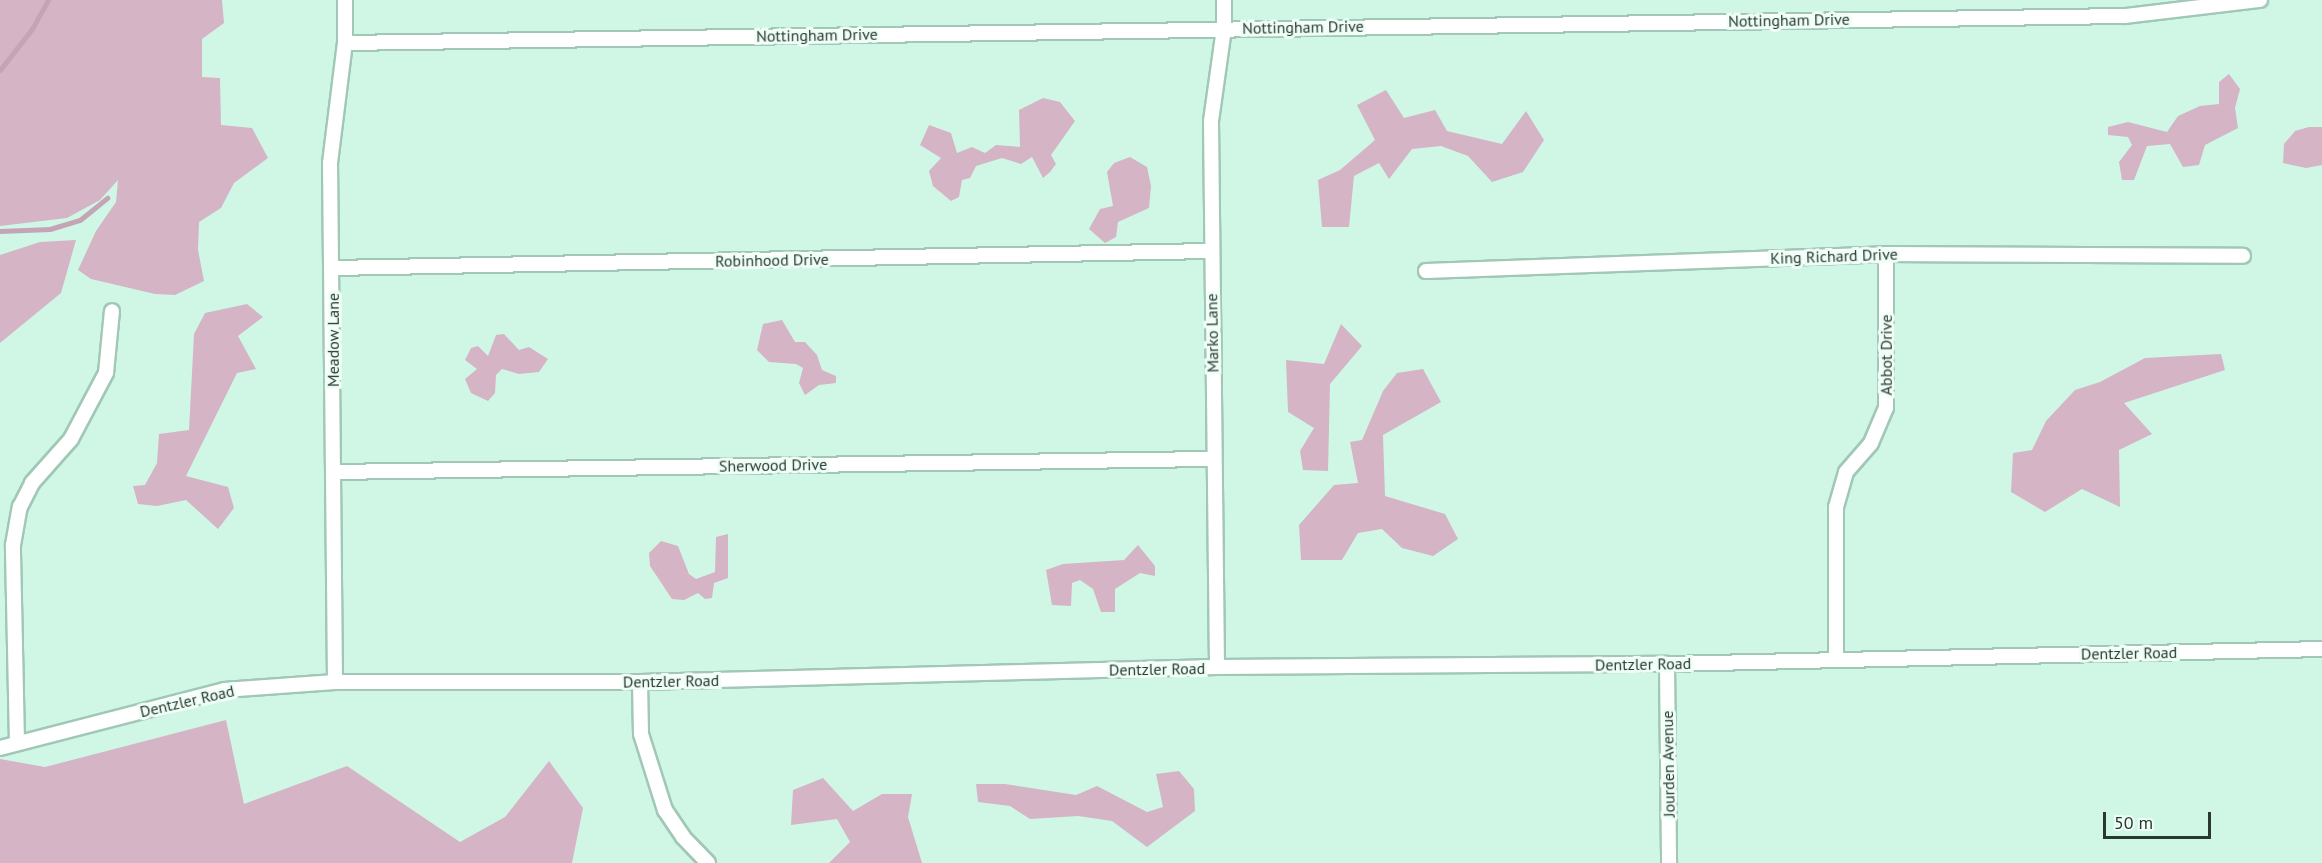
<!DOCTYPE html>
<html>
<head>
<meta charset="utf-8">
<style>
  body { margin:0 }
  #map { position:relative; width:2322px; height:863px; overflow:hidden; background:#d0f7e6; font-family:"PT Sans",sans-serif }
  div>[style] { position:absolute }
  .forest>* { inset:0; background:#d4b4c5 }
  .stream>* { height:4.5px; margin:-2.25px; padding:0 2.25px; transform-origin:2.25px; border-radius:2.25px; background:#c4a4b5 }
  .roads { filter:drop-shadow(2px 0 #a1c7b6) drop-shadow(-2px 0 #a1c7b6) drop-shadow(0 2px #a1c7b6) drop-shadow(0 -2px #a1c7b6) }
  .street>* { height:14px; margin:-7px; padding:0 7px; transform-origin:7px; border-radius:7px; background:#fff }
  span { translate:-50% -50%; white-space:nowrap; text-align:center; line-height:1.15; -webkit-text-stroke:6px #effef7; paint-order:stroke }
  .street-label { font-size:16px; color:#293932 }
  .scale { position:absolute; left:2103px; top:812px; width:108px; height:27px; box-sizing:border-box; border:3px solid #293932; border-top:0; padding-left:8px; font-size:18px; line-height:21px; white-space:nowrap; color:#293932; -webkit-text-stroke:4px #effef7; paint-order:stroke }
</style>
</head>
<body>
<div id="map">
  <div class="forest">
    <i style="clip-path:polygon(0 0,222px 0,224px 23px,202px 39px,202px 77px,220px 78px,221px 125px,252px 128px,268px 158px,234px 183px,221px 208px,199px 222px,198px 250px,204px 281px,175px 295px,155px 294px,91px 279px,78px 270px,96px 231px,116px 202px,118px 180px,100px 200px,67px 218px,0 226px)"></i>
    <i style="clip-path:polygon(2229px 74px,2240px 89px,2235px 108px,2238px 128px,2205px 145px,2199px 165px,2183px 167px,2170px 144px,2147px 146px,2134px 180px,2122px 180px,2119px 162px,2132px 145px,2128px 137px,2108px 135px,2108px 127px,2128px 122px,2167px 132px,2178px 116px,2200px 106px,2219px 104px,2219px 82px)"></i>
    <i style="clip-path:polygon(1386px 90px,1404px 118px,1435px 110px,1447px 131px,1502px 144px,1526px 111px,1544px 140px,1523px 172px,1492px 182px,1468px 156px,1441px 146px,1412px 149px,1389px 179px,1379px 163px,1354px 176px,1349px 227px,1322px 227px,1318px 180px,1340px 170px,1375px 140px,1357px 105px)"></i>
    <i style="clip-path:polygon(1043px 98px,1060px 102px,1075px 121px,1051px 155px,1056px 164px,1050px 172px,1043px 178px,1032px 157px,1021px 164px,1002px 158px,976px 166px,970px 178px,962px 180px,959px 197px,951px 201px,933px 186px,929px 171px,941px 158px,920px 145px,929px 125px,951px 133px,957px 153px,972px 147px,985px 153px,996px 145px,1020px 147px,1019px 110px)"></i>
    <i style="clip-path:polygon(2309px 127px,2322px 127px,2322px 165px,2306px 168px,2283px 163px,2284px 144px,2295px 131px)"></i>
    <i style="clip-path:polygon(1130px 157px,1147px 167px,1151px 186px,1149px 208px,1118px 222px,1116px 237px,1105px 243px,1089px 229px,1100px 209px,1113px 206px,1107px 172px,1114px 163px)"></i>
    <i style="clip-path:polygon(76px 240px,61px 293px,0 343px,0 255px,40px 242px)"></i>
    <i style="clip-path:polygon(247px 304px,263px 317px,238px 336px,256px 369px,237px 373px,186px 476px,228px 487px,234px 508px,218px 529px,186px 500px,157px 506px,138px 504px,133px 486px,145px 485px,157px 463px,159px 434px,189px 430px,194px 334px,205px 313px)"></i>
    <i style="clip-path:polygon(782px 320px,795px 342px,805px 342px,817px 355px,822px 370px,836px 376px,836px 383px,819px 385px,805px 395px,799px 383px,803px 368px,796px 364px,769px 362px,757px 350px,763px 324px)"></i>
    <i style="clip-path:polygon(1341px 324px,1362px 346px,1330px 384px,1328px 471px,1303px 470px,1300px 451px,1314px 428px,1288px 412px,1286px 360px,1324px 364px)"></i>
    <i style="clip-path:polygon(504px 334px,519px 350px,529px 347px,548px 359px,539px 372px,519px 374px,502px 369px,496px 375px,495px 393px,488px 401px,471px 393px,465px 379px,477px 369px,465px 360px,471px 348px,478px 346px,488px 356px,496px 335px)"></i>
    <i style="clip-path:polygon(2221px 354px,2225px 370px,2124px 403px,2152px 434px,2119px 450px,2120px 507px,2082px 489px,2045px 512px,2011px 492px,2013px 453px,2032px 450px,2046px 421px,2075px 390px,2100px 382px,2145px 358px)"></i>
    <i style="clip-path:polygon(1423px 369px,1441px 402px,1383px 435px,1385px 496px,1445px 514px,1458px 539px,1433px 556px,1402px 548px,1382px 529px,1358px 533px,1342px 560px,1301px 560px,1299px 525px,1334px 485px,1358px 483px,1350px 442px,1362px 440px,1383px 391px,1397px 373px)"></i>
    <i style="clip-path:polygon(728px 534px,728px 578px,714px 583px,712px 598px,705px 599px,698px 593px,684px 600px,672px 599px,650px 566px,649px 553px,661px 541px,678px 546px,689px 574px,696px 579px,715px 572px,716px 537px)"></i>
    <i style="clip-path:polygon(1138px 545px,1155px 566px,1155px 576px,1140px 573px,1115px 589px,1115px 612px,1101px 612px,1093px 589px,1080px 580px,1072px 583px,1071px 606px,1052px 605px,1046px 570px,1063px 564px,1124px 560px)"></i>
    <i style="clip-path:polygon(226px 720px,244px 804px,347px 766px,460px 842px,505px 817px,549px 761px,583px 808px,572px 863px,0 863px,0 759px,45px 767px)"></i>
    <i style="clip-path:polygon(1179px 771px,1194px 789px,1195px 811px,1147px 847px,1112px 821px,1078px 816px,1030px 819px,1010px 806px,978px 802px,976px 784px,1005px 784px,1076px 795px,1097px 786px,1147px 812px,1163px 807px,1156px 774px)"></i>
    <i style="clip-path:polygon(823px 778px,853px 811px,882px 794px,912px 794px,908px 817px,922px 863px,829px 863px,850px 842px,837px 819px,791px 825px,793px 790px)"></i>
  </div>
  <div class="stream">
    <i style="left:0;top:70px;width:52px;rotate:-52deg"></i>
    <i style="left:32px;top:29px;width:33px;rotate:-61deg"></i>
    <i style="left:0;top:231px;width:50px;rotate:-2.3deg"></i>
    <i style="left:50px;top:229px;width:31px;rotate:-17deg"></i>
    <i style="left:80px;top:220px;width:35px;rotate:-39deg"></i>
  </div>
  <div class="roads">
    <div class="street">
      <i style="left:345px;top:43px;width:1780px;rotate:-0.87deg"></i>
      <i style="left:2125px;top:16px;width:136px;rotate:-6.8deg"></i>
      <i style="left:333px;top:268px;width:878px;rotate:-1.11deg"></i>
      <i style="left:1426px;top:271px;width:460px;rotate:-2.1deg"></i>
      <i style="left:1886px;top:254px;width:357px;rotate:0.3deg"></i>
      <i style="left:333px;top:472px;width:881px;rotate:-0.85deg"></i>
      <i style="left:1836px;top:659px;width:152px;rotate:-90deg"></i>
      <i style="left:1836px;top:507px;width:36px;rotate:-74deg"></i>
      <i style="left:1846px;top:472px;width:38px;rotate:-49deg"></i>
      <i style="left:1871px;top:443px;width:38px;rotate:-67deg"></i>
      <i style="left:1886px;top:408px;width:154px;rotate:-90deg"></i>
      <i style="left:1667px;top:664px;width:199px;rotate:89.4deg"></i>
      <i style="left:1217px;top:667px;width:546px;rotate:-90.63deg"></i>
      <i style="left:1211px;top:121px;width:94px;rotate:-82deg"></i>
      <i style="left:1224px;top:28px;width:28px;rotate:-90deg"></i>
      <i style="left:335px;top:682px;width:519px;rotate:-90.55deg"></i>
      <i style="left:330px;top:163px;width:121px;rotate:-82.9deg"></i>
      <i style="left:345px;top:43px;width:43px;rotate:-90deg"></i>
      <i style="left:640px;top:682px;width:52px;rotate:88.9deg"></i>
      <i style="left:641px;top:734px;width:80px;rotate:72.5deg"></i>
      <i style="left:665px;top:810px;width:32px;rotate:56deg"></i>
      <i style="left:683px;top:837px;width:36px;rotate:46deg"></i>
      <i style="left:17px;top:743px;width:198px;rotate:-91.2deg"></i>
      <i style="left:13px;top:545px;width:39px;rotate:-80deg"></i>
      <i style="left:20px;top:507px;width:27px;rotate:-63deg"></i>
      <i style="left:32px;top:483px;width:59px;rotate:-48.4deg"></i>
      <i style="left:71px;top:439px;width:75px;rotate:-62.1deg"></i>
      <i style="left:106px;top:373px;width:62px;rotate:-84.5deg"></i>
      <i style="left:0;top:748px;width:231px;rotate:-14.5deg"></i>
      <i style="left:224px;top:690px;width:111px;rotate:-4.1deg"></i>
      <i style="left:335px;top:682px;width:305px"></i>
      <i style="left:640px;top:682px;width:577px;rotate:-1.49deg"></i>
      <i style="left:1217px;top:667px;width:450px;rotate:-0.4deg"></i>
      <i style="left:1667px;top:664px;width:655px;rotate:-1.31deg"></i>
    </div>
  </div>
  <div class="street-label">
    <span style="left:1789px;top:20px;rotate:-1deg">Nottingham Drive</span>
    <span style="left:1303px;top:27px;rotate:-1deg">Nottingham Drive</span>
    <span style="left:817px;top:35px;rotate:-1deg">Nottingham Drive</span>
    <span style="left:1834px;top:256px;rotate:-2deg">King Richard Drive</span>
    <span style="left:772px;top:260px;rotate:-1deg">Robinhood Drive</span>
    <span style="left:1212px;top:333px;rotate:-91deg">Marko Lane</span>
    <span style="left:333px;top:340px;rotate:-90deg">Meadow Lane</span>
    <span style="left:1886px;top:355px;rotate:-90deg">Abbot Drive</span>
    <span style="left:773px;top:465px;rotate:-1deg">Sherwood Drive</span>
    <span style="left:2129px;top:653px;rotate:-1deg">Dentzler Road</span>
    <span style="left:1643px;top:664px;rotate:-1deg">Dentzler Road</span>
    <span style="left:1157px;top:669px;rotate:-1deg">Dentzler Road</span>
    <span style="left:671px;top:681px;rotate:-1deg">Dentzler Road</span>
    <span style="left:187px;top:701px;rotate:-13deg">Dentzler Road</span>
    <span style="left:1668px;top:764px;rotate:-91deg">Jourden Avenue</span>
  </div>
  <div class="scale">50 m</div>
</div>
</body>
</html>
